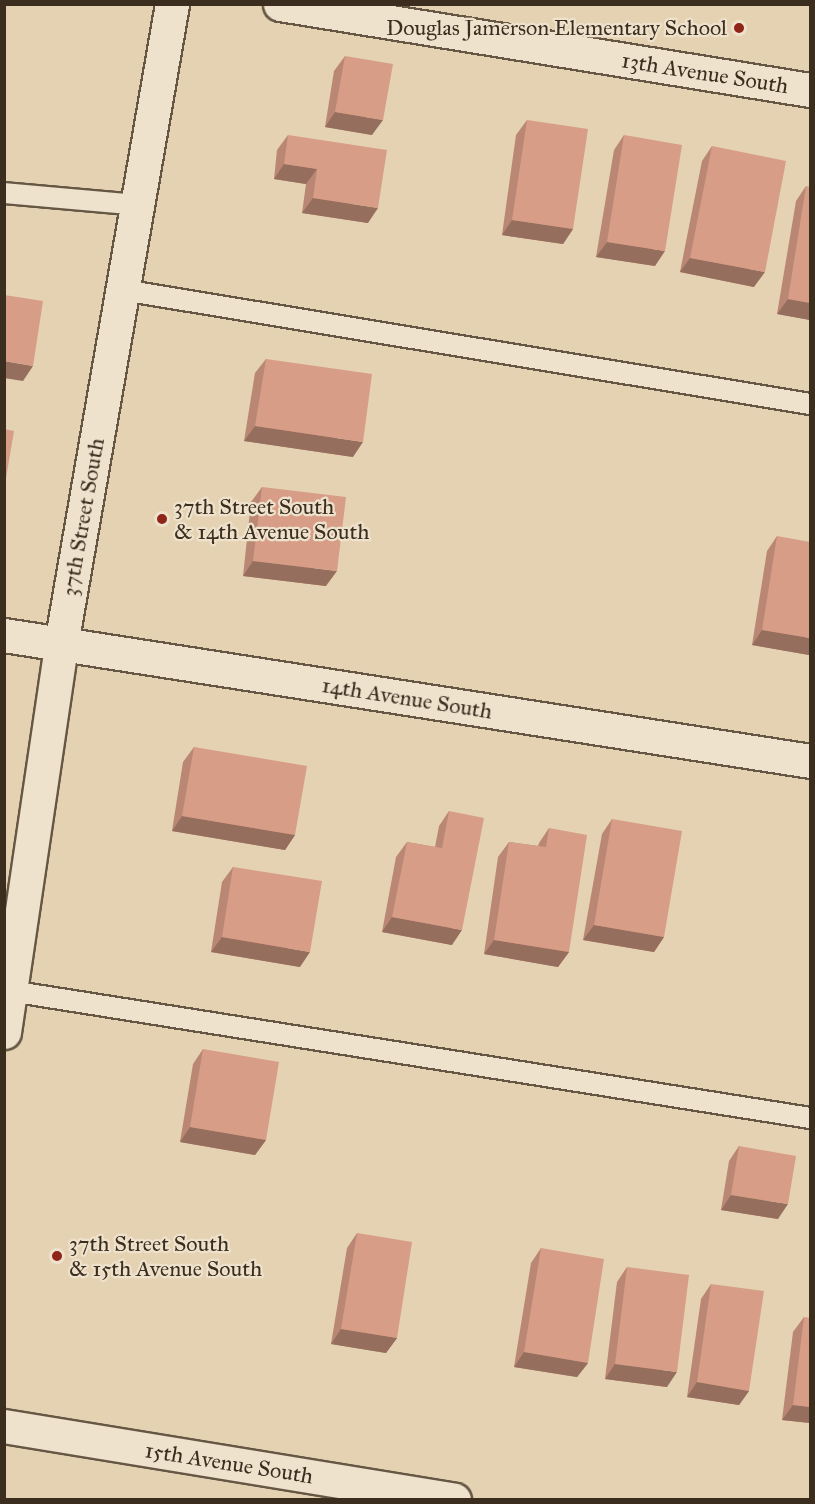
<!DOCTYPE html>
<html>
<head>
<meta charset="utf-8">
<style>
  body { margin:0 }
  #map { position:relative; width:815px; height:1504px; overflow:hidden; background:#e5d2b2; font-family:"IM FELL Great Primer",serif }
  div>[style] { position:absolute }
  .roads { filter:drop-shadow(2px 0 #665744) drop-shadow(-2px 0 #665744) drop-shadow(0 2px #665744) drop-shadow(0 -2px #665744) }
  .service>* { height:20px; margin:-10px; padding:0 10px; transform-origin:10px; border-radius:10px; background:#eee2cd }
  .minor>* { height:33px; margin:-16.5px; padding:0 16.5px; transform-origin:16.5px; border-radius:16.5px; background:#eee2cd }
  .tertiary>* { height:33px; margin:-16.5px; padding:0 16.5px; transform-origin:16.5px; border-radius:16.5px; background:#eee2cd }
  .wall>* { inset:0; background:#b98773 }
  .shaded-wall>* { inset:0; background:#966e5e }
  .building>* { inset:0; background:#d79d86 }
  .dots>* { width:16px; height:16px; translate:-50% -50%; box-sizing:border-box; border:3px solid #eee2cd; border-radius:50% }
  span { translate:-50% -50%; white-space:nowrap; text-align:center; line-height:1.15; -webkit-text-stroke:4.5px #eee2cd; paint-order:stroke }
  .poi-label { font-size:22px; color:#3c2e1f }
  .right { translate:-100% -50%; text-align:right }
  .left { translate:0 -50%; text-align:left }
  .street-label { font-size:22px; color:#3c2e1f }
  .frame { position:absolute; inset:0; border:6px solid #3c2e1f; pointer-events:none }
</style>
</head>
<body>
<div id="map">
  <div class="roads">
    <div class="service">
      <i style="left:4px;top:193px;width:135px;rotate:5.1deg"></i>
      <i style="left:123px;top:290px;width:696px;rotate:9.42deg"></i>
      <i style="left:4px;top:990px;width:816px;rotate:9.02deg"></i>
    </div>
    <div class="minor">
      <i style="left:280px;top:4px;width:537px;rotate:9.22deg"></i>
      <i style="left:4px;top:635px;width:816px;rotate:8.88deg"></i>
    </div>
    <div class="tertiary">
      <i style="left:4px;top:1032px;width:392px;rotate:-81.6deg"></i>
      <i style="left:61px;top:644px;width:650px;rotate:-80.16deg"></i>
      <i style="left:4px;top:1426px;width:456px;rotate:9.3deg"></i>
    </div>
  </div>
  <div class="wall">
    <i style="clip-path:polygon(345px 56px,372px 135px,325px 127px,334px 71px)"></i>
    <i style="clip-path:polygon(527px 120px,573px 229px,563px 244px,502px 235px,516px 135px)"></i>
    <i style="clip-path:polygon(288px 135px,368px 223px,302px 213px,306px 184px,274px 179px,277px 150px)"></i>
    <i style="clip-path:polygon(624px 135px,655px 266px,596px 257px,614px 150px)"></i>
    <i style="clip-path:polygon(712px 146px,754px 287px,680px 272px,702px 161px)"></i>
    <i style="clip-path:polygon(806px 186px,810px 320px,777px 314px,796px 201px)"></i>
    <i style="clip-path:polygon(266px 359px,353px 457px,244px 441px,255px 373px)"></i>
    <i style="clip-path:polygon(262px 487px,326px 586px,243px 576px,251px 502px)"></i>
    <i style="clip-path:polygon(777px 536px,809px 655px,752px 645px,767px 551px)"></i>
    <i style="clip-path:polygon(194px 747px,295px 835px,285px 850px,172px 831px,183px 762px)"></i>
    <i style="clip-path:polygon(449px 811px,452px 945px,382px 932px,396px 857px,407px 842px,435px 847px,439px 826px)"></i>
    <i style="clip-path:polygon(612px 819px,664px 937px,654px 952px,583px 940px,602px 834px)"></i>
    <i style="clip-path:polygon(549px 828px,569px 952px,558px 967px,484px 954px,498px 857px,509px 842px,538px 846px,539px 843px)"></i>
    <i style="clip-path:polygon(233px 867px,300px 967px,211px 952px,222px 882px)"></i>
    <i style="clip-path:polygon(203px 1049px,266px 1140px,255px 1155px,180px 1142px,193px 1064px)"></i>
    <i style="clip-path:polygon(739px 1146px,778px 1219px,721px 1210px,729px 1161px)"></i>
    <i style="clip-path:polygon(357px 1233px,397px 1338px,386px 1353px,331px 1344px,347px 1248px)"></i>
    <i style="clip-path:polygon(541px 1248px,588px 1363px,577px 1377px,514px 1367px,531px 1263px)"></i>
    <i style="clip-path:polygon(627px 1267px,667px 1387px,605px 1379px,617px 1282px)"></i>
    <i style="clip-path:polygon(711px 1284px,749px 1391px,739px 1405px,687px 1397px,701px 1299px)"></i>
    <i style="clip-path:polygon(804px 1317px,810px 1423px,782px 1420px,793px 1332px)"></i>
  </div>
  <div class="shaded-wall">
    <i style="clip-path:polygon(335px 112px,383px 120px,372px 135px,325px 127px)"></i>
    <i style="clip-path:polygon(284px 164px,317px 169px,306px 184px,274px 179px)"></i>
    <i style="clip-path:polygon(313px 198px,378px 208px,368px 223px,302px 213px)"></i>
    <i style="clip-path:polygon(512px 220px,573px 229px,563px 244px,502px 235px)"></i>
    <i style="clip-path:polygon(607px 242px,665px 251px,655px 266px,596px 257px)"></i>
    <i style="clip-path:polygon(690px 258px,765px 272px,754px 287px,680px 272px)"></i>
    <i style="clip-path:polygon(788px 299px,810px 303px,810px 320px,777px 314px)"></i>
    <i style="clip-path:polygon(4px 361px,33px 366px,23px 381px,4px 378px)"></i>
    <i style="clip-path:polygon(255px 426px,363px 442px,353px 457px,244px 441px)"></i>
    <i style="clip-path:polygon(253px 561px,337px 571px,326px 586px,243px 576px)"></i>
    <i style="clip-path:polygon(762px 630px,810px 638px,810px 653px,809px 655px,752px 645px)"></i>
    <i style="clip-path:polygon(182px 816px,295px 835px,285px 850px,172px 831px)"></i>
    <i style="clip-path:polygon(392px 917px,462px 930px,452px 945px,382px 932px)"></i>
    <i style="clip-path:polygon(594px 925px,664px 937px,654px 952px,583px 940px)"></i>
    <i style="clip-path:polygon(222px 937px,310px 952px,300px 967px,211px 952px)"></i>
    <i style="clip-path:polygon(494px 940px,569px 952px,558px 967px,484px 954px)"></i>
    <i style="clip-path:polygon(190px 1127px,266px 1140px,255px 1155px,180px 1142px)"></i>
    <i style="clip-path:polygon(731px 1195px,788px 1204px,778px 1219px,721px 1210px)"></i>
    <i style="clip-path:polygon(341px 1329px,397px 1338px,386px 1353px,331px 1344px)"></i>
    <i style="clip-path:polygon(524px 1352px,588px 1363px,577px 1377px,514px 1367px)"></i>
    <i style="clip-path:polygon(615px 1364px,677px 1372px,667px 1387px,605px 1379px)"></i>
    <i style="clip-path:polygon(697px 1382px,749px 1391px,739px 1405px,687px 1397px)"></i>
    <i style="clip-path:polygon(793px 1405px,810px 1407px,810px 1423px,782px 1420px)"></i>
  </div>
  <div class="building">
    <i style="clip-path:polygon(345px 56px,393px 64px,383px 120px,335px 112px)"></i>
    <i style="clip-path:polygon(527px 120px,588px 129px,573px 229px,512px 220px)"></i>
    <i style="clip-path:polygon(288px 135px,387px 150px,378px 208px,313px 198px,317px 169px,284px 164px)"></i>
    <i style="clip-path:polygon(624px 135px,682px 145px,665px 251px,607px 242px)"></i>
    <i style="clip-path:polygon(712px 146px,786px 161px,765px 272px,690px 258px)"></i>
    <i style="clip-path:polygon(806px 186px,810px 187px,810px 303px,788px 299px)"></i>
    <i style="clip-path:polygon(4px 295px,43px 301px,33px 366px,4px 361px)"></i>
    <i style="clip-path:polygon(266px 359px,372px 374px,363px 442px,255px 426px)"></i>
    <i style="clip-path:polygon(4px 429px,14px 431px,4px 490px)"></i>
    <i style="clip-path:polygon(262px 487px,346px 497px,337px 571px,253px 561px)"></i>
    <i style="clip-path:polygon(777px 536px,810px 542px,810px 638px,762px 630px)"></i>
    <i style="clip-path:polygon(194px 747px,307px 766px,295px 835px,182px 816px)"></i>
    <i style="clip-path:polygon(449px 811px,484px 818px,462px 930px,392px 917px,407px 842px,442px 848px)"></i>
    <i style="clip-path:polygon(612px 819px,682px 831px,664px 937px,594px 925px)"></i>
    <i style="clip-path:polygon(549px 828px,587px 835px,569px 952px,494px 940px,509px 842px,546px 847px)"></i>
    <i style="clip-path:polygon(233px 867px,322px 881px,310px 952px,222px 937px)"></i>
    <i style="clip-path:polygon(203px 1049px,279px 1062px,266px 1140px,190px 1127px)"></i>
    <i style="clip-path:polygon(739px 1146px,796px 1156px,788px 1204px,731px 1195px)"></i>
    <i style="clip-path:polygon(357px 1233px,412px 1242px,397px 1338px,341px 1329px)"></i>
    <i style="clip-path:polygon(541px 1248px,604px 1259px,588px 1363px,524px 1352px)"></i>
    <i style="clip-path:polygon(627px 1267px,689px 1275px,677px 1372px,615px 1364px)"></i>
    <i style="clip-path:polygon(711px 1284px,764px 1291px,749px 1391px,697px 1382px)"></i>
    <i style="clip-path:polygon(804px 1317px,810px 1318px,810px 1407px,793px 1405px)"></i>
  </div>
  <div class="dots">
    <i style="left:739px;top:28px;background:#8f2418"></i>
    <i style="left:162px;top:519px;background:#8f2418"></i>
    <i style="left:57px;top:1256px;background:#8f2418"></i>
  </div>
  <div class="poi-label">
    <span class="right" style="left:727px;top:28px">Douglas Jamerson Elementary School</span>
    <span class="left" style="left:174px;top:519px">37th Street South<br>&amp; 14th Avenue South</span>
    <span class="left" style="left:69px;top:1256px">37th Street South<br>&amp; 15th Avenue South</span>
  </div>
  <div class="street-label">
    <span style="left:705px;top:73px;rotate:9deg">13th Avenue South</span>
    <span style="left:83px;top:517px;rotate:-80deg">37th Street South</span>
    <span style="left:407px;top:698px;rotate:9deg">14th Avenue South</span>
    <span style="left:229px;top:1463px;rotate:9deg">15th Avenue South</span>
  </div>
  <div class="frame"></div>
</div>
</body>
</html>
